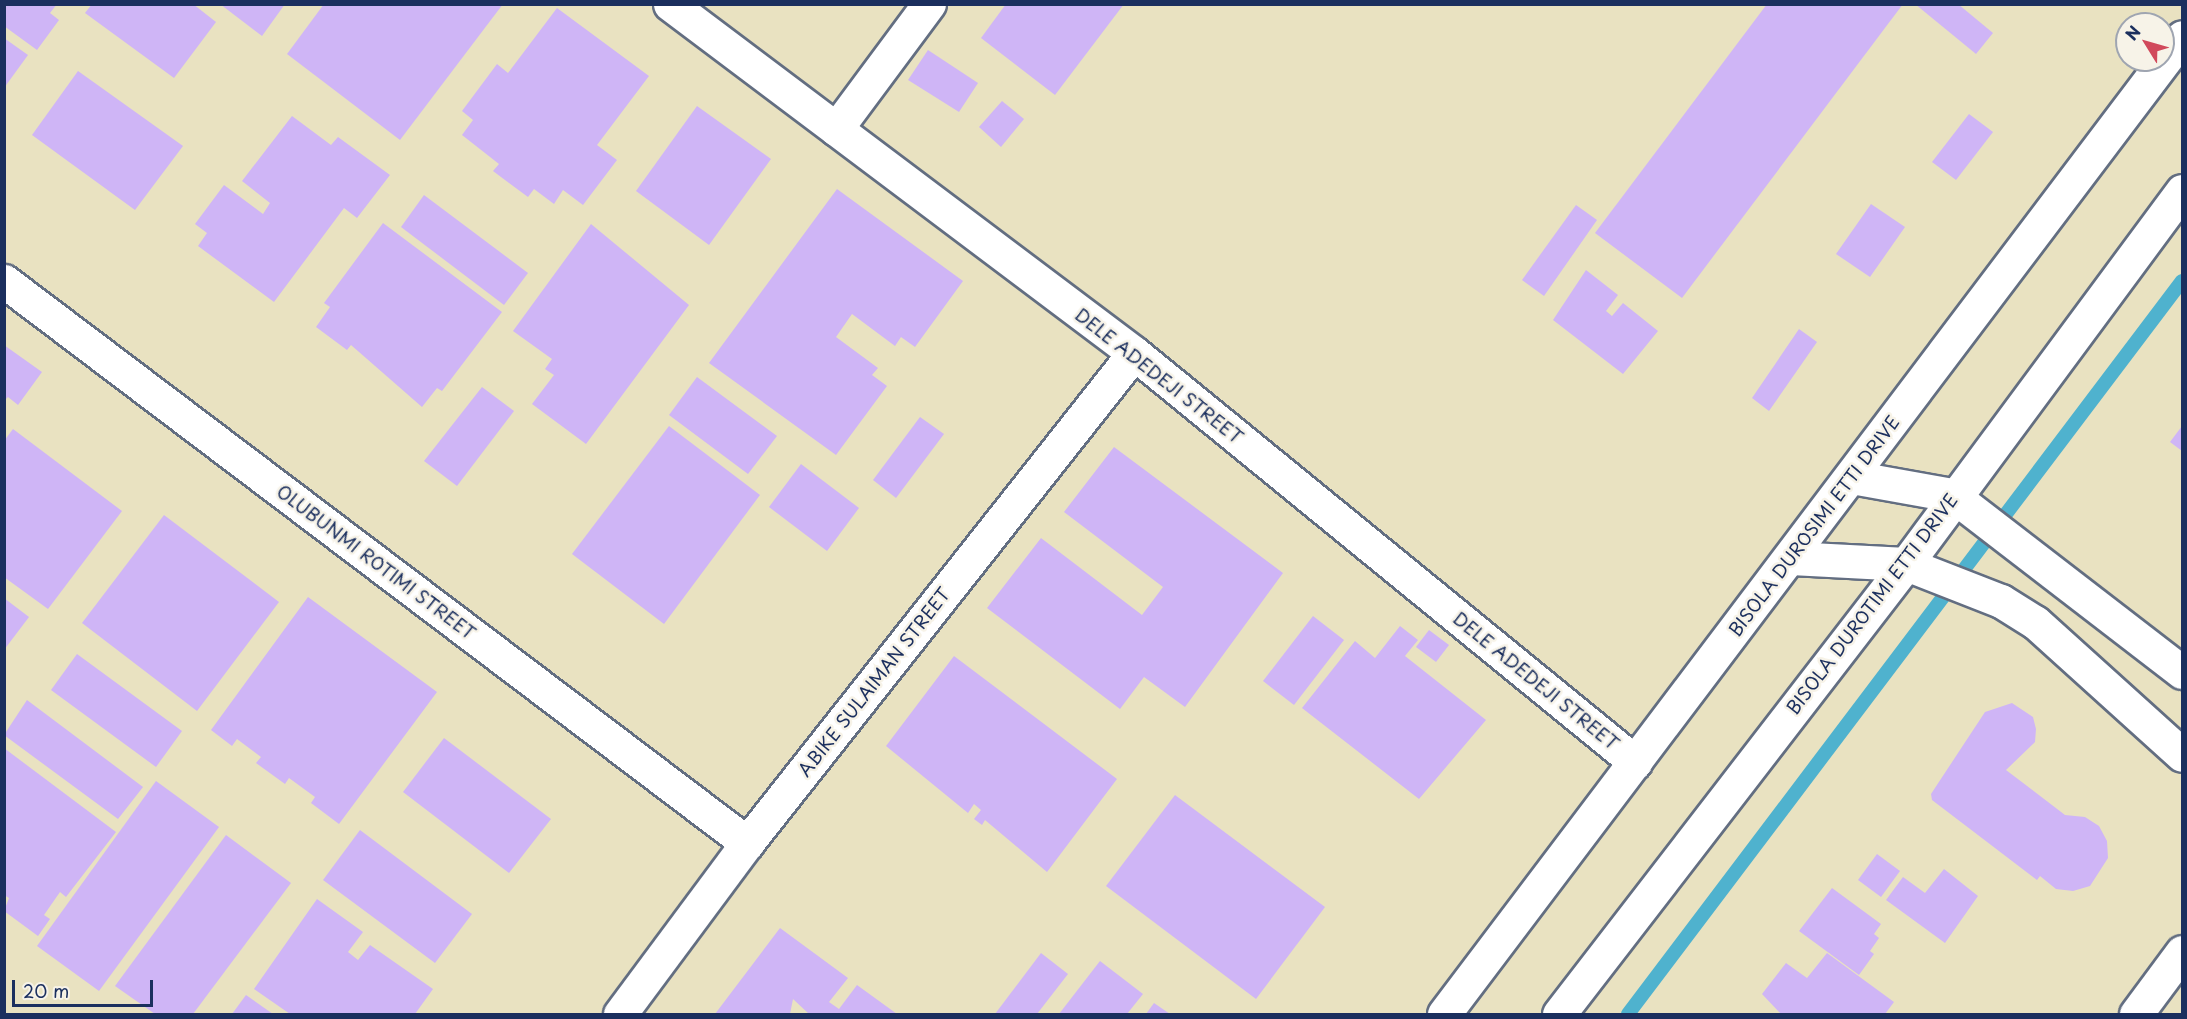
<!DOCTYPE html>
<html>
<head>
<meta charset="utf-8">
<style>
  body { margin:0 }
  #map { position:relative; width:2187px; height:1019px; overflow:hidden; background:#e9e2c1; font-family:"Playpen Sans",sans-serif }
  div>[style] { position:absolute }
  .stream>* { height:14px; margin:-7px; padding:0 7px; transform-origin:7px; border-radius:7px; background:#4fb2ce }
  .building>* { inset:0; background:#cfb5f6 }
  .roads { filter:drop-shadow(2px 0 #636e81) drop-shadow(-2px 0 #636e81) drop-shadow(0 2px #636e81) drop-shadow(0 -2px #636e81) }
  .minor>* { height:33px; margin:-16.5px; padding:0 16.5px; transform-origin:16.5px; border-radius:16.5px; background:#fff }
  .secondary>* { height:33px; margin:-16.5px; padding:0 16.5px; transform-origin:16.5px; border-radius:16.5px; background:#fff }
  span { translate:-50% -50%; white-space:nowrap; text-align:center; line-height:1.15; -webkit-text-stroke:5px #f7f3e8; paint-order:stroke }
  .street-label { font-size:18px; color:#1b2f5e }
  .frame { position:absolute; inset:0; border:6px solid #1b2f5e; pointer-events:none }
  .north { position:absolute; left:2115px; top:12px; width:60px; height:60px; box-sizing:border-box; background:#f7f3e8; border:2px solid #9fa5b1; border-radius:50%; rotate:307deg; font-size:16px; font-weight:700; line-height:24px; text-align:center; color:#1b2f5e }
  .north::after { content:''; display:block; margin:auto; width:21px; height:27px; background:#d1495b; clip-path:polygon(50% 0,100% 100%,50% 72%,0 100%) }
  .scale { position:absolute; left:12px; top:980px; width:141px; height:27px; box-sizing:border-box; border:3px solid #1b2f5e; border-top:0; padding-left:8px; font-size:18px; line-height:21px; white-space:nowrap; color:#1b2f5e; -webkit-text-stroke:4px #f7f3e8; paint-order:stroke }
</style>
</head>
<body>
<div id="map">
  <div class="stream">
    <i style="left:1628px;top:1014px;width:919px;rotate:-52.92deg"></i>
  </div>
  <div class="building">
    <i style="clip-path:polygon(4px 4px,57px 4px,50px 13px,59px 20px,37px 50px,4px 26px)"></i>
    <i style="clip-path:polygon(92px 4px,193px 4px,216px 22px,174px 78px,85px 13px)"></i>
    <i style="clip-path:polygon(220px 4px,285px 4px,262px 36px)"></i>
    <i style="clip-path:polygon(324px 4px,503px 4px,400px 140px,287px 54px)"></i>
    <i style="clip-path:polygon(1006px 4px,1124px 4px,1055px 95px,981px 38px)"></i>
    <i style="clip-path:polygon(1767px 4px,1903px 4px,1682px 298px,1595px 233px)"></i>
    <i style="clip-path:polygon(1915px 4px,1958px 4px,1993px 33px,1976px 54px)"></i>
    <i style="clip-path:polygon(557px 8px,649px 76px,597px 145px,617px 160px,583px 205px,563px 190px,554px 204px,534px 189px,528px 197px,493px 171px,499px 164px,462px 135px,473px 120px,462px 111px,497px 64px,508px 73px)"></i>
    <i style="clip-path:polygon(4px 38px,28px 55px,4px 88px)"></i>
    <i style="clip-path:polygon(928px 50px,978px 83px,959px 112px,908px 80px)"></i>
    <i style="clip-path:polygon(78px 71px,183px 146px,135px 210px,32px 135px)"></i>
    <i style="clip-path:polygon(1002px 101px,1024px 119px,1001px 147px,979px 127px)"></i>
    <i style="clip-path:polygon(697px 106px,771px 159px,709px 245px,636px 191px)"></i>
    <i style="clip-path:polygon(1969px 114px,1993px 132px,1956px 180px,1932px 162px)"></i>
    <i style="clip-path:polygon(292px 116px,331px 145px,338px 137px,390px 175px,357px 218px,344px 208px,274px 302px,198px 246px,207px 233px,195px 224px,224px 185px,263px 214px,270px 203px,242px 181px)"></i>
    <i style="clip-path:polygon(837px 189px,963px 281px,915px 347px,901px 337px,895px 346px,852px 314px,836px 337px,878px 368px,872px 375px,887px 386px,836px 455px,709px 363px)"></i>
    <i style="clip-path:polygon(424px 195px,528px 273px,504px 305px,401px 227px)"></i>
    <i style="clip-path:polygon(1871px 204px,1905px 227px,1870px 277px,1836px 254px)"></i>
    <i style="clip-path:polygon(1576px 205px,1597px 220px,1544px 296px,1522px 280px)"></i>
    <i style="clip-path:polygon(383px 223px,502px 312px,442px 391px,437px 388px,422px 407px,351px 345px,347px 350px,316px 327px,330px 307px,324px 303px)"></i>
    <i style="clip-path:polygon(591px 224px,689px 305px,586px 444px,532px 404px,554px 375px,545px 369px,552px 359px,513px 331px)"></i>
    <i style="clip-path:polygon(1586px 270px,1618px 295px,1606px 311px,1612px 316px,1623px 303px,1658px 331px,1623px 374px,1553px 320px)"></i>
    <i style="clip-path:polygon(1799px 329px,1817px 342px,1769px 411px,1752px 398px)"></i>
    <i style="clip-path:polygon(4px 345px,42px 372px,18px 405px,8px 397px,4px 401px)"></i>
    <i style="clip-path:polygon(697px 377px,777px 436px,748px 474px,669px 415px)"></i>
    <i style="clip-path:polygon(482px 387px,514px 411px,457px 486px,424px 461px)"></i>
    <i style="clip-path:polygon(920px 417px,944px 434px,896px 498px,873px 480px)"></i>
    <i style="clip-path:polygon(669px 426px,760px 495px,664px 624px,572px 554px)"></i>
    <i style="clip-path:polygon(2182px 426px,2182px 451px,2170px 442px)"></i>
    <i style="clip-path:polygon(13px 429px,122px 511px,48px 609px,4px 577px,4px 441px)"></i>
    <i style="clip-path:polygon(1114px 447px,1283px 573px,1185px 707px,1144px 677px,1120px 709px,987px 608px,1041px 538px,1142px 615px,1163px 587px,1064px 512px)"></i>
    <i style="clip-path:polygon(801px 464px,859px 508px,827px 551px,769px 507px)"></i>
    <i style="clip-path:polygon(164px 515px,279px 602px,197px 711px,82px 623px)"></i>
    <i style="clip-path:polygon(308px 597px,437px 692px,339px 824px,311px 803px,315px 797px,289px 778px,285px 784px,256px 763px,261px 757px,237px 739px,232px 746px,211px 730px)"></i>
    <i style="clip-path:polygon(4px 598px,29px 617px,4px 650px)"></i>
    <i style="clip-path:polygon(1313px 616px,1344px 640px,1294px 705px,1263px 681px)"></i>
    <i style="clip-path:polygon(1400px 626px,1418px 640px,1405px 656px,1486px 720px,1419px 799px,1302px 708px,1355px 641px,1375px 658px)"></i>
    <i style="clip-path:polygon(1429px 630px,1449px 645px,1436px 662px,1416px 647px)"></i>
    <i style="clip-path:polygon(77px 654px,182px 731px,156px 767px,51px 690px)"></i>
    <i style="clip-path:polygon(954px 656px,1117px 779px,1047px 872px,985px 820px,982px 825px,974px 819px,981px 810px,974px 804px,968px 813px,886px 746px)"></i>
    <i style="clip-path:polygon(27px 700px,143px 787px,118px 819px,4px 735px)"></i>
    <i style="clip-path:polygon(2012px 703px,2033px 717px,2036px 729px,2035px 742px,2006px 770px,2065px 815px,2085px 817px,2099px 826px,2107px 841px,2108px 858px,2090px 886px,2073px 891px,2056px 889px,2040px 876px,2037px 880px,1932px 800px,1931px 794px,1985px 712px)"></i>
    <i style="clip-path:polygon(444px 738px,551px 819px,509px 873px,403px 792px)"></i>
    <i style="clip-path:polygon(4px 748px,116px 832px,66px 897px,60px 892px,44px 915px,50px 919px,38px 936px,4px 911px,9px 898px,4px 895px)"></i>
    <i style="clip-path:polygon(156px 781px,219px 827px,99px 991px,37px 946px)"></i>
    <i style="clip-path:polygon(1175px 795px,1325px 907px,1256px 999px,1106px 886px)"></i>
    <i style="clip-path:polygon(360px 830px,472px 914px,435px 963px,323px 880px)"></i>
    <i style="clip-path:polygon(226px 835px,291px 883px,193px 1014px,155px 1014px,115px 986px)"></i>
    <i style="clip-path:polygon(1877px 854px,1900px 871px,1881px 897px,1858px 880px)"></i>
    <i style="clip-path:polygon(1944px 869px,1978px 896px,1945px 943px,1886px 900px,1903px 877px,1925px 893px)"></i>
    <i style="clip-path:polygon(1832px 888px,1881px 924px,1874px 934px,1879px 938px,1870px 951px,1874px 954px,1859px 975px,1799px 931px)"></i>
    <i style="clip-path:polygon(317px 899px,363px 932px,348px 952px,358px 960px,370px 945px,433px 989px,415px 1014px,290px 1014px,254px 989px)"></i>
    <i style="clip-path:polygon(780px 928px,848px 978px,829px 1002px,839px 1009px,857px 985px,897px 1014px,809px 1014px,793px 999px,790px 1014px,715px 1014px)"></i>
    <i style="clip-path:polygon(1041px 953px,1068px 974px,1037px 1014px,995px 1014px)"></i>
    <i style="clip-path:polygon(1827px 953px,1894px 1002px,1885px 1014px,1781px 1014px,1762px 994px,1786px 963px,1807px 978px)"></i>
    <i style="clip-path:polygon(1100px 961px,1143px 994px,1127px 1014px,1059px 1014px)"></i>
    <i style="clip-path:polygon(246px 995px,273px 1014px,232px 1014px)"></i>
    <i style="clip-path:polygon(1154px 1003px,1170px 1014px,1146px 1014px)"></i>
  </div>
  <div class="roads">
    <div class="minor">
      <i style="left:670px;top:4px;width:581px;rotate:36.95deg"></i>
      <i style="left:1134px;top:353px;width:647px;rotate:39.23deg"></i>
      <i style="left:836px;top:129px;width:156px;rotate:-53.4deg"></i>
      <i style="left:4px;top:281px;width:932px;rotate:37.1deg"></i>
      <i style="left:620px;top:1014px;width:213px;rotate:-53.4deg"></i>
      <i style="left:747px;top:843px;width:624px;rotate:-51.7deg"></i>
      <i style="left:2136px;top:1014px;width:77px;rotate:-53.4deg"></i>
    </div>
    <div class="secondary">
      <i style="left:1851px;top:477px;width:103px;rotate:10.1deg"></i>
      <i style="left:1952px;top:495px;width:290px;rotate:37.6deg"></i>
      <i style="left:1791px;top:558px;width:115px;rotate:3deg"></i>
      <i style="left:1906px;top:564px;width:102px;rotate:21.3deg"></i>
      <i style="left:2001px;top:601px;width:40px;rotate:32deg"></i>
      <i style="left:2035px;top:622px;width:198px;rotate:42.1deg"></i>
      <i style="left:1444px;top:1014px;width:1224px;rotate:-52.93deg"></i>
      <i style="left:1559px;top:1014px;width:568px;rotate:-52.36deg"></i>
      <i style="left:1906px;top:564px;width:464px;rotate:-53.5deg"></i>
    </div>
  </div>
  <div class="street-label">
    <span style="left:1159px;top:376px;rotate:38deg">DELE ADEDEJI STREET</span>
    <span style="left:1814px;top:526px;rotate:-53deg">BISOLA DUROSIMI ETTI DRIVE</span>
    <span style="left:376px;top:562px;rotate:37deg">OLUBUNMI ROTIMI STREET</span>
    <span style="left:1872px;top:604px;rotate:-53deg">BISOLA DUROTIMI ETTI DRIVE</span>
    <span style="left:1536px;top:681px;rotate:39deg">DELE ADEDEJI STREET</span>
    <span style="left:874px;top:682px;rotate:-52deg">ABIKE SULAIMAN STREET</span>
  </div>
  <div class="frame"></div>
  <div class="north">N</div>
  <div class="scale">20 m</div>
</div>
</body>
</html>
